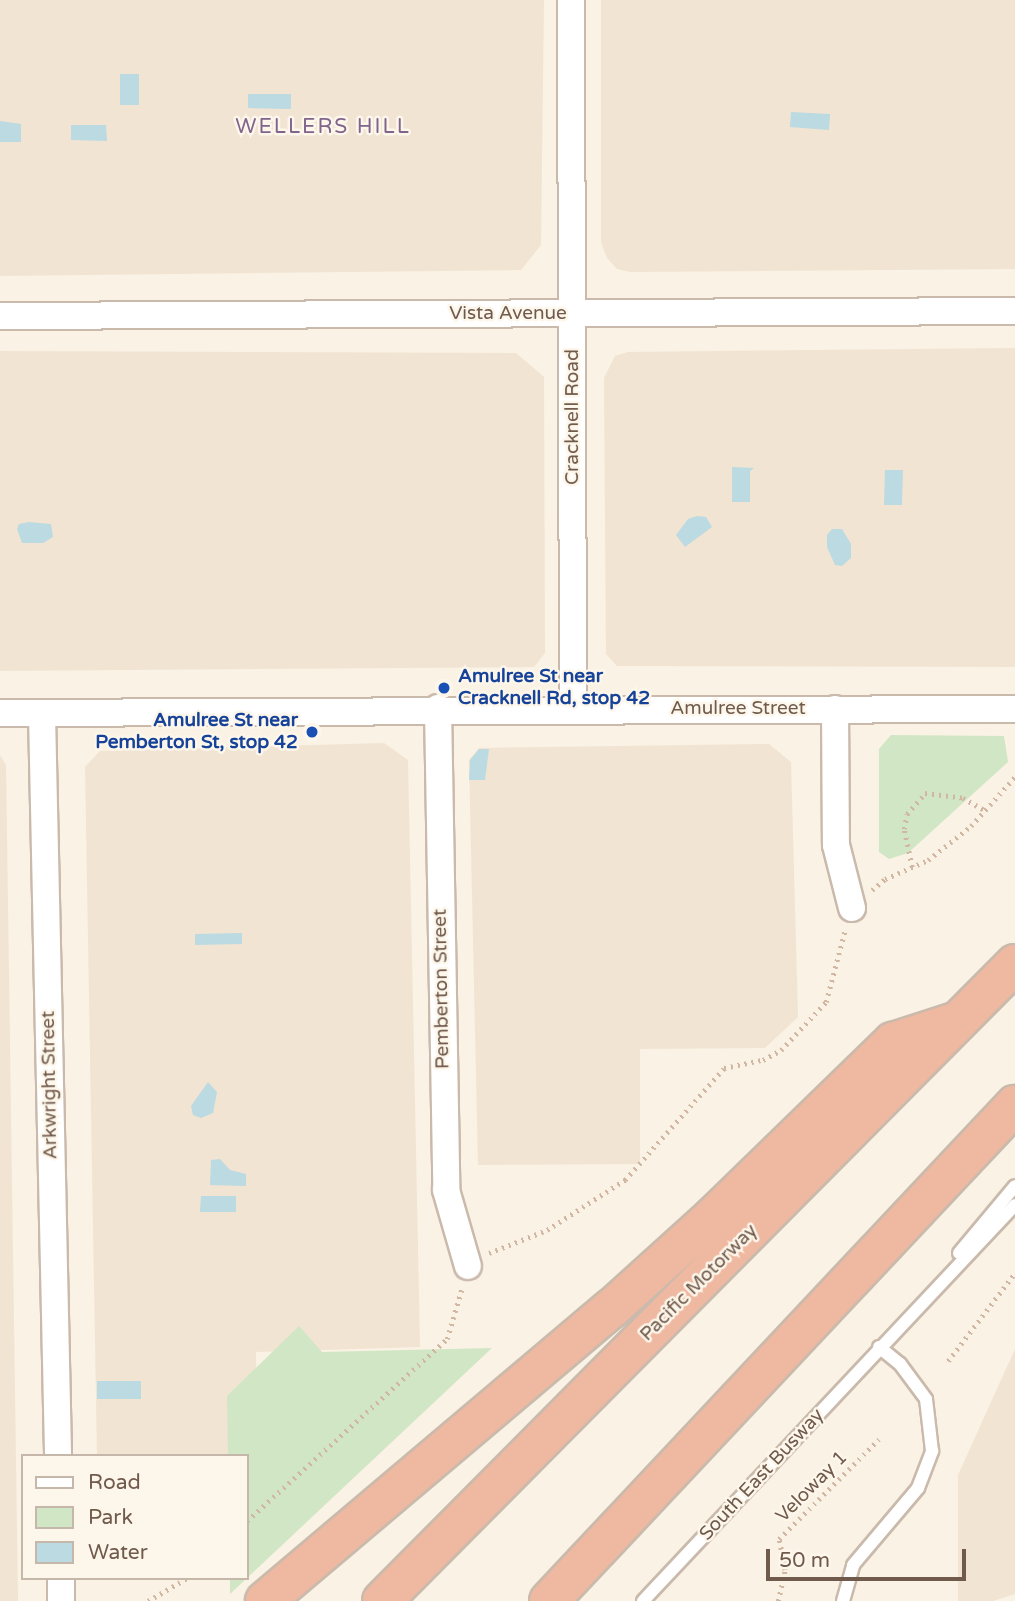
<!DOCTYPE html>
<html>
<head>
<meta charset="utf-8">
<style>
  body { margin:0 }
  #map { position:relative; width:1015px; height:1601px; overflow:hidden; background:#faf2e4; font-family:"Varela Round",sans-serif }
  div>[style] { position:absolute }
  .residential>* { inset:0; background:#f1e4d3 }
  .green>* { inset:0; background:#d1e6c4 }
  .water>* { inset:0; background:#bbdae1 }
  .path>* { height:4.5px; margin-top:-2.25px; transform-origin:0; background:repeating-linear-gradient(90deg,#d1b6a2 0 2px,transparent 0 7px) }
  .roads { filter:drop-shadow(2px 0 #cabaac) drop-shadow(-2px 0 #cabaac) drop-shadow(0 2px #cabaac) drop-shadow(0 -2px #cabaac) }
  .service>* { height:12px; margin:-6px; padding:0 6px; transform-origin:6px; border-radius:6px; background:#fff }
  .minor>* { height:26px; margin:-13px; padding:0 13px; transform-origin:13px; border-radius:13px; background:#fff }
  .motorway>* { height:38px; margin:-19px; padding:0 19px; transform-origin:19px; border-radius:19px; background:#efb8a1 }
  .dots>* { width:19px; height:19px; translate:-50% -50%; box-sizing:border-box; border:4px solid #fdf6ea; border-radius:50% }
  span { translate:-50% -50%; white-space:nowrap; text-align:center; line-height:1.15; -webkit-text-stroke:5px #fdf6ea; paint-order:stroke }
  .street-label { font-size:19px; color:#705a4c }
  .transit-label { font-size:19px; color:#164399; font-weight:700 }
  .left { translate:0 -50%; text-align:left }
  .right { translate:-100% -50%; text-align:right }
  .neighbourhood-label { font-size:21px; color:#80648c; letter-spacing:2px }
  .legend { position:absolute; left:21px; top:1454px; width:228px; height:126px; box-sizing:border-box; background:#fdf6ea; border:2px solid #c5b8ab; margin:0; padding:9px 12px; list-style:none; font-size:21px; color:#705a4c }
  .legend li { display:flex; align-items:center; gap:14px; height:35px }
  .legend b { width:35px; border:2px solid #c5b8ab }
  .scale { position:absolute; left:766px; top:1549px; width:200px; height:32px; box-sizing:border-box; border:4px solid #705a4c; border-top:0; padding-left:9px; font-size:21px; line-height:24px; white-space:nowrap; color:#705a4c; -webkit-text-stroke:5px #fdf6ea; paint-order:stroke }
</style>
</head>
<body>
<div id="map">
  <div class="residential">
    <i style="clip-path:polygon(0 0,544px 0,541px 245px,521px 270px,0 276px)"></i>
    <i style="clip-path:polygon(601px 0,1015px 0,1015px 269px,630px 272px,617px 269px,607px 258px,601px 242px)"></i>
    <i style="clip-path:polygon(1015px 348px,1015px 667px,617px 666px,606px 654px,604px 378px,615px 356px,628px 352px)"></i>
    <i style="clip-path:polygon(0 351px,516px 353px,544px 377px,545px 653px,534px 667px,0 671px)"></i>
    <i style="clip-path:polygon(384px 743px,408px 760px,420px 1347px,256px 1352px,258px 1502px,247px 1456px,97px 1456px,85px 767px,100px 751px)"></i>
    <i style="clip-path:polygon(769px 744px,791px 762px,798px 1017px,765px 1048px,640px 1049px,640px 1164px,478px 1165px,469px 760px,479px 748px)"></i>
    <i style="clip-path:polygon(0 755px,6px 765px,18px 1601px,0 1601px)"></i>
    <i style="clip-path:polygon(1015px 1349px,1015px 1594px,993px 1601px,958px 1601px,958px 1475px)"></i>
  </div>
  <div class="green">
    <i style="clip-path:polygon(891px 735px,1004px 736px,1008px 762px,908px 853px,889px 859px,879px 852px,879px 749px)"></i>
    <i style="clip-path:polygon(299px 1326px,322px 1352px,492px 1348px,230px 1594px,230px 1578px,247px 1578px,247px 1456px,228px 1456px,227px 1396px)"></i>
  </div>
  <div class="water">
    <i style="clip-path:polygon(120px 74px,139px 74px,139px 105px,120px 105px)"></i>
    <i style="clip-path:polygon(248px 94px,291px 94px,291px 109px,248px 108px)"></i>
    <i style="clip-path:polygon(791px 112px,830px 114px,829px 130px,790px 127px)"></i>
    <i style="clip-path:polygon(0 121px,21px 124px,21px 142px,0 142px)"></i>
    <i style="clip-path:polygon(71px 125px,106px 125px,107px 141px,71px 140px)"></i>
    <i style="clip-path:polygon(732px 467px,754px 468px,750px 471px,750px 502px,732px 502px)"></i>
    <i style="clip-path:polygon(885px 470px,903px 470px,902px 505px,884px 505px)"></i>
    <i style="clip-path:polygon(697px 516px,706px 517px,712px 527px,685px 547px,676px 535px,688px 519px)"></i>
    <i style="clip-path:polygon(29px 522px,51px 524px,53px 537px,43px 543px,22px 543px,17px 529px,19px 524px)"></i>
    <i style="clip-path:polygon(832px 529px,842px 529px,851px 544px,851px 558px,842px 566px,835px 565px,827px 547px,827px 535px)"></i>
    <i style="clip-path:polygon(479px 749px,489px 749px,485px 780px,469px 780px,470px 760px)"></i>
    <i style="clip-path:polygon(242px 933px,242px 944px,195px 945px,195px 934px)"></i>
    <i style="clip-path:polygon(208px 1082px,217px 1092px,213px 1113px,201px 1118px,193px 1115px,191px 1106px)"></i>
    <i style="clip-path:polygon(220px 1159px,230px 1170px,246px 1174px,246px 1186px,210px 1185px,211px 1160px)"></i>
    <i style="clip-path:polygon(201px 1196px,236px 1196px,236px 1212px,200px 1212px)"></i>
    <i style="clip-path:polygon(97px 1381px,141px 1381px,141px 1399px,97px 1399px)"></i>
  </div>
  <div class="path">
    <i style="left:912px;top:867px;width:39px;rotate:-102deg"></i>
    <i style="left:904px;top:829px;width:15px;rotate:-79deg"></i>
    <i style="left:907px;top:814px;width:28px;rotate:-49deg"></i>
    <i style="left:925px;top:793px;width:38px;rotate:7deg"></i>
    <i style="left:963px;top:798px;width:25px;rotate:29deg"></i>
    <i style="left:872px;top:890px;width:17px;rotate:-40deg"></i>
    <i style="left:885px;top:879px;width:47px;rotate:-23.8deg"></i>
    <i style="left:928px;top:860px;width:55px;rotate:-38.3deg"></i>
    <i style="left:971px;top:826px;width:66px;rotate:-48.1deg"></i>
    <i style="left:489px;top:1253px;width:62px;rotate:-21.6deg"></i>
    <i style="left:547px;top:1230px;width:93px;rotate:-32.7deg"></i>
    <i style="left:625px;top:1180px;width:149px;rotate:-48.5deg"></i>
    <i style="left:724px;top:1068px;width:40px;rotate:-12deg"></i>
    <i style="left:763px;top:1060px;width:21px;rotate:-29deg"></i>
    <i style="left:781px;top:1050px;width:66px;rotate:-46.8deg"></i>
    <i style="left:826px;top:1002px;width:74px;rotate:-75.2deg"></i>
    <i style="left:948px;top:1361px;width:111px;rotate:-52.7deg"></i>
    <i style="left:247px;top:1521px;width:270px;rotate:-42.3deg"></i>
    <i style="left:447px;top:1339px;width:53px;rotate:-73.6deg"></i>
    <i style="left:148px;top:1601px;width:45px;rotate:-30.5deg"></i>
    <i style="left:778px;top:1601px;width:32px;rotate:-77deg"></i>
    <i style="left:785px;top:1570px;width:32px;rotate:-101deg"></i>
    <i style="left:779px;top:1539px;width:141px;rotate:-45deg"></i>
  </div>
  <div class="roads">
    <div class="service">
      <i style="left:959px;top:1253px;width:87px;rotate:-50.1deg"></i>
      <i style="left:643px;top:1601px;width:543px;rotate:-46.79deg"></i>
      <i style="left:843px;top:1601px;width:37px;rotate:-74deg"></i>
      <i style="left:853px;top:1565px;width:101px;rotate:-49.8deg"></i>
      <i style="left:918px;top:1488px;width:40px;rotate:-69deg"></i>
      <i style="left:932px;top:1451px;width:52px;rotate:-96.6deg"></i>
      <i style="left:926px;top:1399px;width:44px;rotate:-126.6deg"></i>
      <i style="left:900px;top:1364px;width:27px;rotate:-141deg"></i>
    </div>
    <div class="minor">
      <i style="left:571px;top:0;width:708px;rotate:89.84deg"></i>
      <i style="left:0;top:316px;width:1015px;rotate:-0.28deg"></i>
      <i style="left:438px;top:708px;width:482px;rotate:89deg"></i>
      <i style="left:446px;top:1190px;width:79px;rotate:73.9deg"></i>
      <i style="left:835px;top:709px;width:136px;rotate:89.6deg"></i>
      <i style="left:836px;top:845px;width:65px;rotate:75.7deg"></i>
      <i style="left:0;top:713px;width:1015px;rotate:-0.23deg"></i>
      <i style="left:42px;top:714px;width:742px;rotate:88.76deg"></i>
      <i style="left:61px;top:1578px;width:23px;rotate:90deg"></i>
    </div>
    <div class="motorway">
      <i style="left:265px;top:1601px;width:453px;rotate:-40.2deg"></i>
      <i style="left:611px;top:1309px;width:139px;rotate:-42.1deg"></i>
      <i style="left:714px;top:1216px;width:250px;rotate:-44.2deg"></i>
      <i style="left:893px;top:1042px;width:68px;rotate:-17.9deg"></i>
      <i style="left:382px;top:1601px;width:898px;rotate:-45.18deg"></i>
      <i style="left:549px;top:1601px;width:681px;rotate:-46.79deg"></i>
    </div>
  </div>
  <div class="dots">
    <i style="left:444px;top:688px;background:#1a4fb4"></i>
    <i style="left:312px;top:732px;background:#1a4fb4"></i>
  </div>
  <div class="street-label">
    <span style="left:508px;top:314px">Vista Avenue</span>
    <span style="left:573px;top:417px;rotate:-90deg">Cracknell Road</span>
    <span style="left:738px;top:709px">Amulree Street</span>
    <span style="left:442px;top:989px;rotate:-91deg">Pemberton Street</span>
    <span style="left:50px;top:1085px;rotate:-91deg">Arkwright Street</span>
    <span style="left:699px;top:1283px;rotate:-45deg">Pacific Motorway</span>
    <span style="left:762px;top:1475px;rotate:-47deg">South East Busway</span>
    <span style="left:812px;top:1487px;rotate:-45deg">Veloway 1</span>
  </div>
  <div class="transit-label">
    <span class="left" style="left:458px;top:688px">Amulree St near<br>Cracknell Rd, stop 42</span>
    <span class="right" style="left:298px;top:732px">Amulree St near<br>Pemberton St, stop 42</span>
  </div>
  <div class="neighbourhood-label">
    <span style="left:323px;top:127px">WELLERS HILL</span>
  </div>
  <ul class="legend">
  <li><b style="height:9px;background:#fff"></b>Road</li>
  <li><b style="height:19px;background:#d1e6c4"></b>Park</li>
  <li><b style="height:19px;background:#bbdae1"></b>Water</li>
  </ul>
  <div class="scale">50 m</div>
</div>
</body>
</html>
